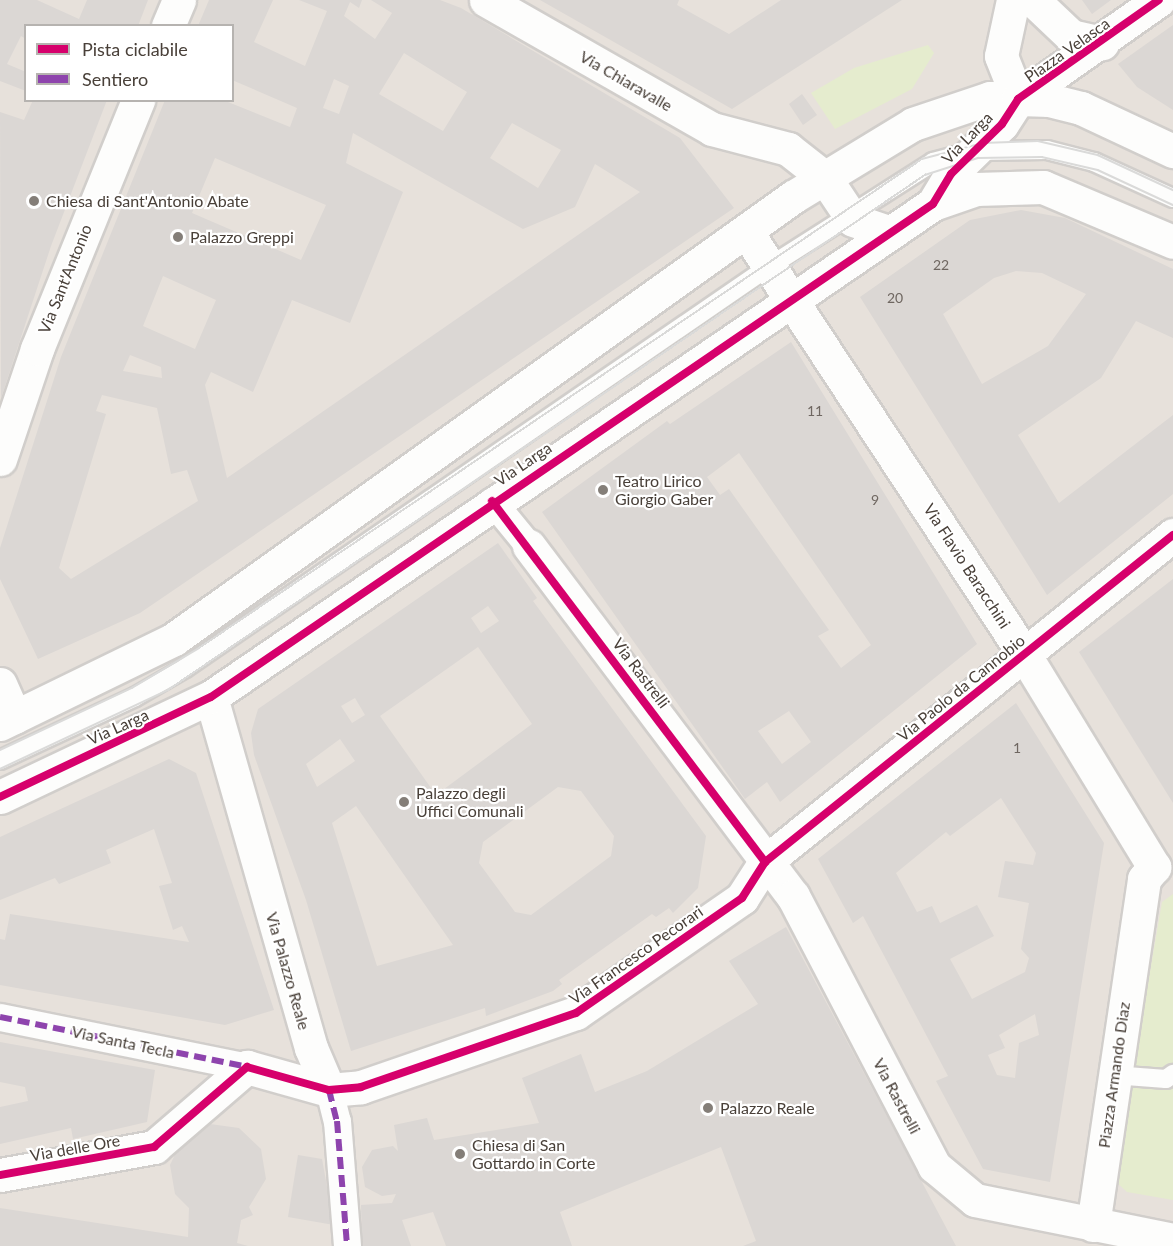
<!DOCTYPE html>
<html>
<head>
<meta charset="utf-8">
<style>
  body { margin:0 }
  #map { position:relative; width:1173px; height:1246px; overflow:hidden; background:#f3f0ed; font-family:Lato,sans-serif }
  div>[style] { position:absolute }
  .residential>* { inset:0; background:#e7e1db }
  .green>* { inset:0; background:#e5ecce }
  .building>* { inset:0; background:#dbd7d4 }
  .roads { filter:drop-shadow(2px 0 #d1cecb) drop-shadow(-2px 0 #d1cecb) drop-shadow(0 2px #d1cecb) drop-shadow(0 -2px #d1cecb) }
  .service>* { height:18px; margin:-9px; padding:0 9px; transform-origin:9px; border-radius:9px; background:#fdfdfc }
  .pedestrian>* { height:27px; margin:-13.5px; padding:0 13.5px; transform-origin:13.5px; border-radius:13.5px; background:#fdfdfc }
  .minor>* { height:33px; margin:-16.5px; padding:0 16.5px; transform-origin:16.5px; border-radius:16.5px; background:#fdfdfc }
  .tram>* { height:1.5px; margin:-0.75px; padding:0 0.75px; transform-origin:0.75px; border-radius:0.75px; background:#dadad9 }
  .quiet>* { height:6px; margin-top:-3px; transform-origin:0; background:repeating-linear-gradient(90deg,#8e44ad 0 12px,transparent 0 18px) }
  .cycleway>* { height:8px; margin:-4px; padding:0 4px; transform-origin:4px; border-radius:4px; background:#d6006c }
  .dots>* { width:16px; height:16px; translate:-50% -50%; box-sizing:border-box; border:3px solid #fff; border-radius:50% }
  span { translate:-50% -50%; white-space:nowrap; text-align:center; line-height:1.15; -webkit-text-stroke:4.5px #fff; paint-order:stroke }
  .number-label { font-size:14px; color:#6f6761 }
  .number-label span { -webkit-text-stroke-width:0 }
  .street-label { font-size:16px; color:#494039 }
  .poi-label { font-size:16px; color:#494039 }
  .left { translate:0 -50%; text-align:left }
  .legend { position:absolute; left:24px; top:24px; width:210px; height:78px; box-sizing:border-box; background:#fff; border:2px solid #b6b3b0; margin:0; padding:8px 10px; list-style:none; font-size:18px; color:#494039 }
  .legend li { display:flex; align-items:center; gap:12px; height:30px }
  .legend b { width:30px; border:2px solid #b6b3b0 }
</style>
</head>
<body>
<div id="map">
  <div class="residential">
    <i style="clip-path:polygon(evenodd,0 0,1173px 0,1173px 1246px,0 1246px,0 0,26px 26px,232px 26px,232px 100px,26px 100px,26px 26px)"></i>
  </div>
  <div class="green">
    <i style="clip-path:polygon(928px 45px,934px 53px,912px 89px,835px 129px,811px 93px,854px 68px)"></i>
    <i style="clip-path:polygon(1173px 894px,1173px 1200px,1127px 1192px,1114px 1180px,1162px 902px)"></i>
  </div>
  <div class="building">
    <i style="clip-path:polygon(0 0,37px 0,79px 19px,87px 0,148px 0,138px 26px,26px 26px,26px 39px,21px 36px,7px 64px,26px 72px,26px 91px,0 81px)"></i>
    <i style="clip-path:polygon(evenodd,209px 0,273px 0,254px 42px,305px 66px,327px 11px,299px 0,362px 0,359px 8px,350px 2px,344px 16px,375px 39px,392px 13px,371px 0,440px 0,461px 8px,680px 138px,734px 208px,140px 613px,38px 659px,0 579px,0 548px,61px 357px,165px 100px,223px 100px,290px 127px,297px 108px,232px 80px,232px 26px,198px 26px,209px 0,404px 53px,467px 92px,443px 131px,379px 94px,404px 53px,209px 0,334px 79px,349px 86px,339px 114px,323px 108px,334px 79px,209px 0,512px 123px,561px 150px,538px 188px,490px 158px,512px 123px,209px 0,353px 133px,523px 229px,575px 207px,595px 164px,640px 192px,227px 478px,205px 385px,211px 372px,253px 392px,292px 300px,350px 323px,403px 192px,346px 163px,353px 133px,209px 0,215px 158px,326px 205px,301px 260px,192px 213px,215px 158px,209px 0,163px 276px,216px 300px,195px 349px,143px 326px,163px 276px,209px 0,130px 355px,161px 367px,162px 378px,123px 371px,130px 355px,209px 0,102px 395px,157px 408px,171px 474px,187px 470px,198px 501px,71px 579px,59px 568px,106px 414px,96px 411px,102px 395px)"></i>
    <i style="clip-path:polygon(540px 0,679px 0,677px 5px,729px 34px,781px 0,902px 0,732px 109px)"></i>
    <i style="clip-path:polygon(1082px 0,1111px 0,1092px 14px)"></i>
    <i style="clip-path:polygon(1173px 25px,1173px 110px,1137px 87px,1118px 64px)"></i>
    <i style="clip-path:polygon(802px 94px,817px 115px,803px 125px,789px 104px)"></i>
    <i style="clip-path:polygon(33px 100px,107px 100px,51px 246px,1px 398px,0 112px,24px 120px)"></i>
    <i style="clip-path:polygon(evenodd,1021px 210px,1065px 218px,1173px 269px,1173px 338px,1136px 321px,1101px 378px,1018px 435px,1059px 503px,1173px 415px,1173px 494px,1047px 595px,860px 297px,970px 220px,1021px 210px,1016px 271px,1042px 273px,1086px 294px,1048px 346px,982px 384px,943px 314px,994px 278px,1016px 271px)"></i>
    <i style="clip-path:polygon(evenodd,791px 342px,977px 644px,780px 802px,767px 782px,745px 799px,542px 512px,667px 421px,670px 424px,791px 342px,739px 453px,871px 645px,841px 668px,818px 636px,829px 630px,729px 489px,720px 495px,707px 477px,739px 453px,791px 342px,789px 711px,811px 742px,782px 764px,758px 731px,789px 711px)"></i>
    <i style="clip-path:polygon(evenodd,498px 543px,537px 598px,533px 601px,706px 836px,698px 888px,673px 913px,669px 908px,656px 917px,652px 914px,559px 980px,562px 984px,553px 991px,486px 1016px,485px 1008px,351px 1051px,306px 900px,254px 755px,251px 733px,258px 709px,498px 543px,488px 606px,499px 621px,481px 633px,471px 618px,488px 606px,498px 543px,478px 647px,532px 724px,436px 795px,380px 716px,478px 647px,498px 543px,355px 698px,365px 715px,352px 723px,341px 706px,355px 698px,498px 543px,340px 739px,355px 761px,317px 787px,306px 764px,340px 739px,498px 543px,558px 787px,581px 791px,614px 836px,611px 856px,531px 915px,515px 912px,479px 863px,483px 842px,558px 787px,498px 543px,356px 806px,453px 945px,377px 966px,332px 823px,356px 806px)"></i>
    <i style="clip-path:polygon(1173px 579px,1173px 803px,1079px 652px)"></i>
    <i style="clip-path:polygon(evenodd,1016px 703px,1104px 843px,1050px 1182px,983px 1169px,936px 1081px,948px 1076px,863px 916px,853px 923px,818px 859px,1016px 703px,1001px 798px,1036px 853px,1033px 865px,1005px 861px,998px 897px,1029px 903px,1021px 949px,1029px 958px,1025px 972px,972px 999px,950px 959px,994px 936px,977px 905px,940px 923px,932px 906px,917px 912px,896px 873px,946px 832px,950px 836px,1001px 798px,1016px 703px,1035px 1014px,1039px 1035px,1019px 1043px,1015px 1078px,997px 1075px,988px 1055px,1005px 1048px,999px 1035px,1035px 1014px)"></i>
    <i style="clip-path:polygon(169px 759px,196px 773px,274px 1010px,225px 1025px,0 985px,0 939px,5px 940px,10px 914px,189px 942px,182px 926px,173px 930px,159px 886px,172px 883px,154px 829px,106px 850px,111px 863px,59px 884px,55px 878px,0 900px,0 837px)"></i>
    <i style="clip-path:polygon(786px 927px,956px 1246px,743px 1246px,756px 1241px,721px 1147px,560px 1212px,572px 1246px,446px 1246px,433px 1212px,402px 1220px,411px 1246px,362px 1246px,361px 1205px,392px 1203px,396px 1194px,382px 1196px,365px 1187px,362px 1167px,372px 1150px,393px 1146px,398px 1151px,394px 1125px,427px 1118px,434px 1140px,539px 1123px,522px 1078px,581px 1054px,595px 1092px,647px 1071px,758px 1004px,729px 961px)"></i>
    <i style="clip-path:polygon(0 1042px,155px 1070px,147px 1122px,73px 1139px,71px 1128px,0 1144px,0 1107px,28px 1101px,25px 1087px,0 1082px)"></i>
    <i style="clip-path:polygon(210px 1124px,239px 1128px,261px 1149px,266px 1179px,249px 1207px,253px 1215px,241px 1220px,237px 1243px,248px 1246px,0 1246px,0 1208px,188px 1237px,189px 1208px,175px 1194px,170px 1165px,183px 1138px)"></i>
    <i style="clip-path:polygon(298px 1155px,322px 1159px,334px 1225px,288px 1217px)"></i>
  </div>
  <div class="roads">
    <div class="service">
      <i style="left:0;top:760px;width:149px;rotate:-25deg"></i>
      <i style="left:135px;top:697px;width:58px;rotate:-30.1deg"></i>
      <i style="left:185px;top:668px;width:710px;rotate:-34.5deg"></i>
      <i style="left:770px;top:266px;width:193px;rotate:-32.5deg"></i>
      <i style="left:933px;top:162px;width:42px;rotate:-15deg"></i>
      <i style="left:974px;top:151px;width:73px;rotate:-0.8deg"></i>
      <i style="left:1047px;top:150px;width:49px;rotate:14.3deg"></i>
      <i style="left:1094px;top:162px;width:87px;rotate:24.5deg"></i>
      <i style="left:1113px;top:1075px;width:53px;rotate:4.3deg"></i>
      <i style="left:1166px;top:1079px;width:9px;rotate:-36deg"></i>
    </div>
    <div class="pedestrian">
      <i style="left:492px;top:501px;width:58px;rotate:50.6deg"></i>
      <i style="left:0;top:1017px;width:252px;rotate:11.4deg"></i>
      <i style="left:329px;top:1090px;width:32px;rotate:76deg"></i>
      <i style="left:337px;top:1121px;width:125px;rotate:85.4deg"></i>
    </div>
    <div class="minor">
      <i style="left:486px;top:0;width:260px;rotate:29.7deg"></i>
      <i style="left:712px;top:129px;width:79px;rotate:14.7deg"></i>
      <i style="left:788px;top:149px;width:47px;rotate:38.1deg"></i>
      <i style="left:825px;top:178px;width:50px;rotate:56.3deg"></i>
      <i style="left:853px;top:220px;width:39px;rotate:19deg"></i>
      <i style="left:1013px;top:0;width:57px;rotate:102.1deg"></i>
      <i style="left:1001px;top:56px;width:46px;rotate:68.4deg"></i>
      <i style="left:1033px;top:0;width:52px;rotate:43.5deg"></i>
      <i style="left:1071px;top:36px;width:32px;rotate:13deg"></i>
      <i style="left:168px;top:26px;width:28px;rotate:-67deg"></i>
      <i style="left:933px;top:204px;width:46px;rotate:-19.2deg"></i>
      <i style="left:976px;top:189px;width:67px;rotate:-1.7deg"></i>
      <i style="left:1043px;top:187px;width:141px;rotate:22.9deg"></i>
      <i style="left:746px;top:231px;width:506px;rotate:56.69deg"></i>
      <i style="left:1024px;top:654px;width:250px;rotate:58.6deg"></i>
      <i style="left:0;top:459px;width:116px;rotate:-71.4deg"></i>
      <i style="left:37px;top:349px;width:269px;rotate:-67.9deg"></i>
      <i style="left:529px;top:546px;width:438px;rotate:53deg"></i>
      <i style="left:793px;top:896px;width:305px;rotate:62.4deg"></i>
      <i style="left:934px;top:1166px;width:53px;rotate:39.7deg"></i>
      <i style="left:975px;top:1200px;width:202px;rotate:11.4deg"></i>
      <i style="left:0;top:684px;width:36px;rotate:66deg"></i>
      <i style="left:211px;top:697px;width:365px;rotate:74.1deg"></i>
      <i style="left:311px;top:1048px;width:46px;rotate:66.8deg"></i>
      <i style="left:0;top:724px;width:194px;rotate:-26deg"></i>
      <i style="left:174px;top:639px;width:761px;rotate:-35.53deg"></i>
      <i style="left:793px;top:197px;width:140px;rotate:-31.3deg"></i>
      <i style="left:913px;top:124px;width:81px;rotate:-18.7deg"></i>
      <i style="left:990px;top:98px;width:59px;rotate:1.9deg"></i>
      <i style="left:1049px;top:100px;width:33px;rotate:14deg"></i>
      <i style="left:1081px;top:108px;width:102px;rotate:25.1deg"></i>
      <i style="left:0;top:797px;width:233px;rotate:-25.4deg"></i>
      <i style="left:211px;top:697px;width:874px;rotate:-34.33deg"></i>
      <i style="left:933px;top:204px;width:35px;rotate:-59deg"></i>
      <i style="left:951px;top:174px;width:71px;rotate:-44.4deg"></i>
      <i style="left:1002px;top:124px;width:30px;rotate:-57deg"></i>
      <i style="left:1018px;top:99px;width:172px;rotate:-35.1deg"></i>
      <i style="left:0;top:1175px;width:157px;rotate:-10.3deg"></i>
      <i style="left:154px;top:1147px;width:123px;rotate:-40.7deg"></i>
      <i style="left:247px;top:1067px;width:85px;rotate:15.7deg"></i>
      <i style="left:329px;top:1090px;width:32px;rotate:-5deg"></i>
      <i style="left:361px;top:1087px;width:227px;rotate:-19deg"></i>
      <i style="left:576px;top:1013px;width:202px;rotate:-34.7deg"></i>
      <i style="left:742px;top:898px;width:43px;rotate:-57.4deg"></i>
      <i style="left:765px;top:862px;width:523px;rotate:-38.71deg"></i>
      <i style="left:1093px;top:1225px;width:350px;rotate:-81.6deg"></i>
      <i style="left:1144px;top:879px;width:16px;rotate:-50deg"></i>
    </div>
  </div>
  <div class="tram">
    <i style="left:0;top:750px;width:146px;rotate:-25.2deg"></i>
    <i style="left:132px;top:688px;width:78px;rotate:-30.8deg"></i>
    <i style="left:199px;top:648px;width:873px;rotate:-34.07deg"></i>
    <i style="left:922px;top:159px;width:63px;rotate:-14.7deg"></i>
    <i style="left:983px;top:143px;width:55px;rotate:-2.1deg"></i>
    <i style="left:1038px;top:141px;width:62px;rotate:13.1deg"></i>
    <i style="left:1098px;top:155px;width:83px;rotate:25deg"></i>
    <i style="left:0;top:769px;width:186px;rotate:-25.2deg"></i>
    <i style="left:168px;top:690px;width:916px;rotate:-34.23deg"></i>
    <i style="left:925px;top:175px;width:56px;rotate:-17.8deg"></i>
    <i style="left:978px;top:158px;width:64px;rotate:-0.9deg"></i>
    <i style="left:1042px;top:157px;width:57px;rotate:13.1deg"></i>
    <i style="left:1098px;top:170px;width:83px;rotate:25deg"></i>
  </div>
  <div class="quiet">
    <i style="left:0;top:1017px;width:252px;rotate:11.4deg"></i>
    <i style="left:329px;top:1090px;width:32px;rotate:76deg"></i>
    <i style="left:337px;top:1121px;width:125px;rotate:85.4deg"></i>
  </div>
  <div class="cycleway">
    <i style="left:492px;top:501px;width:453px;rotate:52.9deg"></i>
    <i style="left:0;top:797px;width:233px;rotate:-25.4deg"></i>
    <i style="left:211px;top:697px;width:874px;rotate:-34.33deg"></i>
    <i style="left:933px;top:204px;width:35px;rotate:-59deg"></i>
    <i style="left:951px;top:174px;width:71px;rotate:-44.4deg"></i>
    <i style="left:1002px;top:124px;width:30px;rotate:-57deg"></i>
    <i style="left:1018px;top:99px;width:172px;rotate:-35.1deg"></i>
    <i style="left:0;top:1175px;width:157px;rotate:-10.3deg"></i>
    <i style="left:154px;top:1147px;width:123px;rotate:-40.7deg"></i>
    <i style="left:247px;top:1067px;width:85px;rotate:15.7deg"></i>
    <i style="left:329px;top:1090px;width:32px;rotate:-5deg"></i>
    <i style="left:361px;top:1087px;width:227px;rotate:-19deg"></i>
    <i style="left:576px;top:1013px;width:202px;rotate:-34.7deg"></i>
    <i style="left:742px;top:898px;width:43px;rotate:-57.4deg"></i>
    <i style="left:765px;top:862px;width:523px;rotate:-38.71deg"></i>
  </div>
  <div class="dots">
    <i style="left:34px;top:201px;background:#847e78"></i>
    <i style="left:178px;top:237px;background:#847e78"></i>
    <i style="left:603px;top:490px;background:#847e78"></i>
    <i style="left:404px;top:802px;background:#847e78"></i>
    <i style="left:708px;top:1108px;background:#847e78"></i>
    <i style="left:460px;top:1154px;background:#847e78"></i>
  </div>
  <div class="number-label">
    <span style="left:941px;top:265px">22</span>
    <span style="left:895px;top:298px">20</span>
    <span style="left:815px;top:411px">11</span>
    <span style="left:875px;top:500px">9</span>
    <span style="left:1017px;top:748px">1</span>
  </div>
  <div class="street-label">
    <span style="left:1067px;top:50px;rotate:-35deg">Piazza Velasca</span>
    <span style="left:626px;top:81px;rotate:30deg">Via Chiaravalle</span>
    <span style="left:967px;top:138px;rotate:-46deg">Via Larga</span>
    <span style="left:65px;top:279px;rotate:-68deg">Via Sant'Antonio</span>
    <span style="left:523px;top:464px;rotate:-34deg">Via Larga</span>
    <span style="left:967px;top:566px;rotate:57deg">Via Flavio Baracchini</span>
    <span style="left:641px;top:673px;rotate:53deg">Via Rastrelli</span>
    <span style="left:961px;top:688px;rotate:-39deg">Via Paolo da Cannobio</span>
    <span style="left:118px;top:727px;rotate:-24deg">Via Larga</span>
    <span style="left:636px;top:955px;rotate:-35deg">Via Francesco Pecorari</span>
    <span style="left:288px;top:971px;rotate:74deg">Via Palazzo Reale</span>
    <span style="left:123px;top:1042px;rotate:12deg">Via Santa Tecla</span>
    <span style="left:1114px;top:1075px;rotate:-82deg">Piazza Armando Diaz</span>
    <span style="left:897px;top:1096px;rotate:62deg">Via Rastrelli</span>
    <span style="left:75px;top:1148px;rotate:-10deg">Via delle Ore</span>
  </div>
  <div class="poi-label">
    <span class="left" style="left:46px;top:201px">Chiesa di Sant'Antonio Abate</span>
    <span class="left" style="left:190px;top:237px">Palazzo Greppi</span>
    <span class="left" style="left:615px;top:490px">Teatro Lirico<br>Giorgio Gaber</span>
    <span class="left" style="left:416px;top:802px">Palazzo degli<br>Uffici Comunali</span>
    <span class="left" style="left:720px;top:1108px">Palazzo Reale</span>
    <span class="left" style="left:472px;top:1154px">Chiesa di San<br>Gottardo in Corte</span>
  </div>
  <ul class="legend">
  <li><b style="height:8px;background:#d6006c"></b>Pista ciclabile</li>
  <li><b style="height:8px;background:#8e44ad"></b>Sentiero</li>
  </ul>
</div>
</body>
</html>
